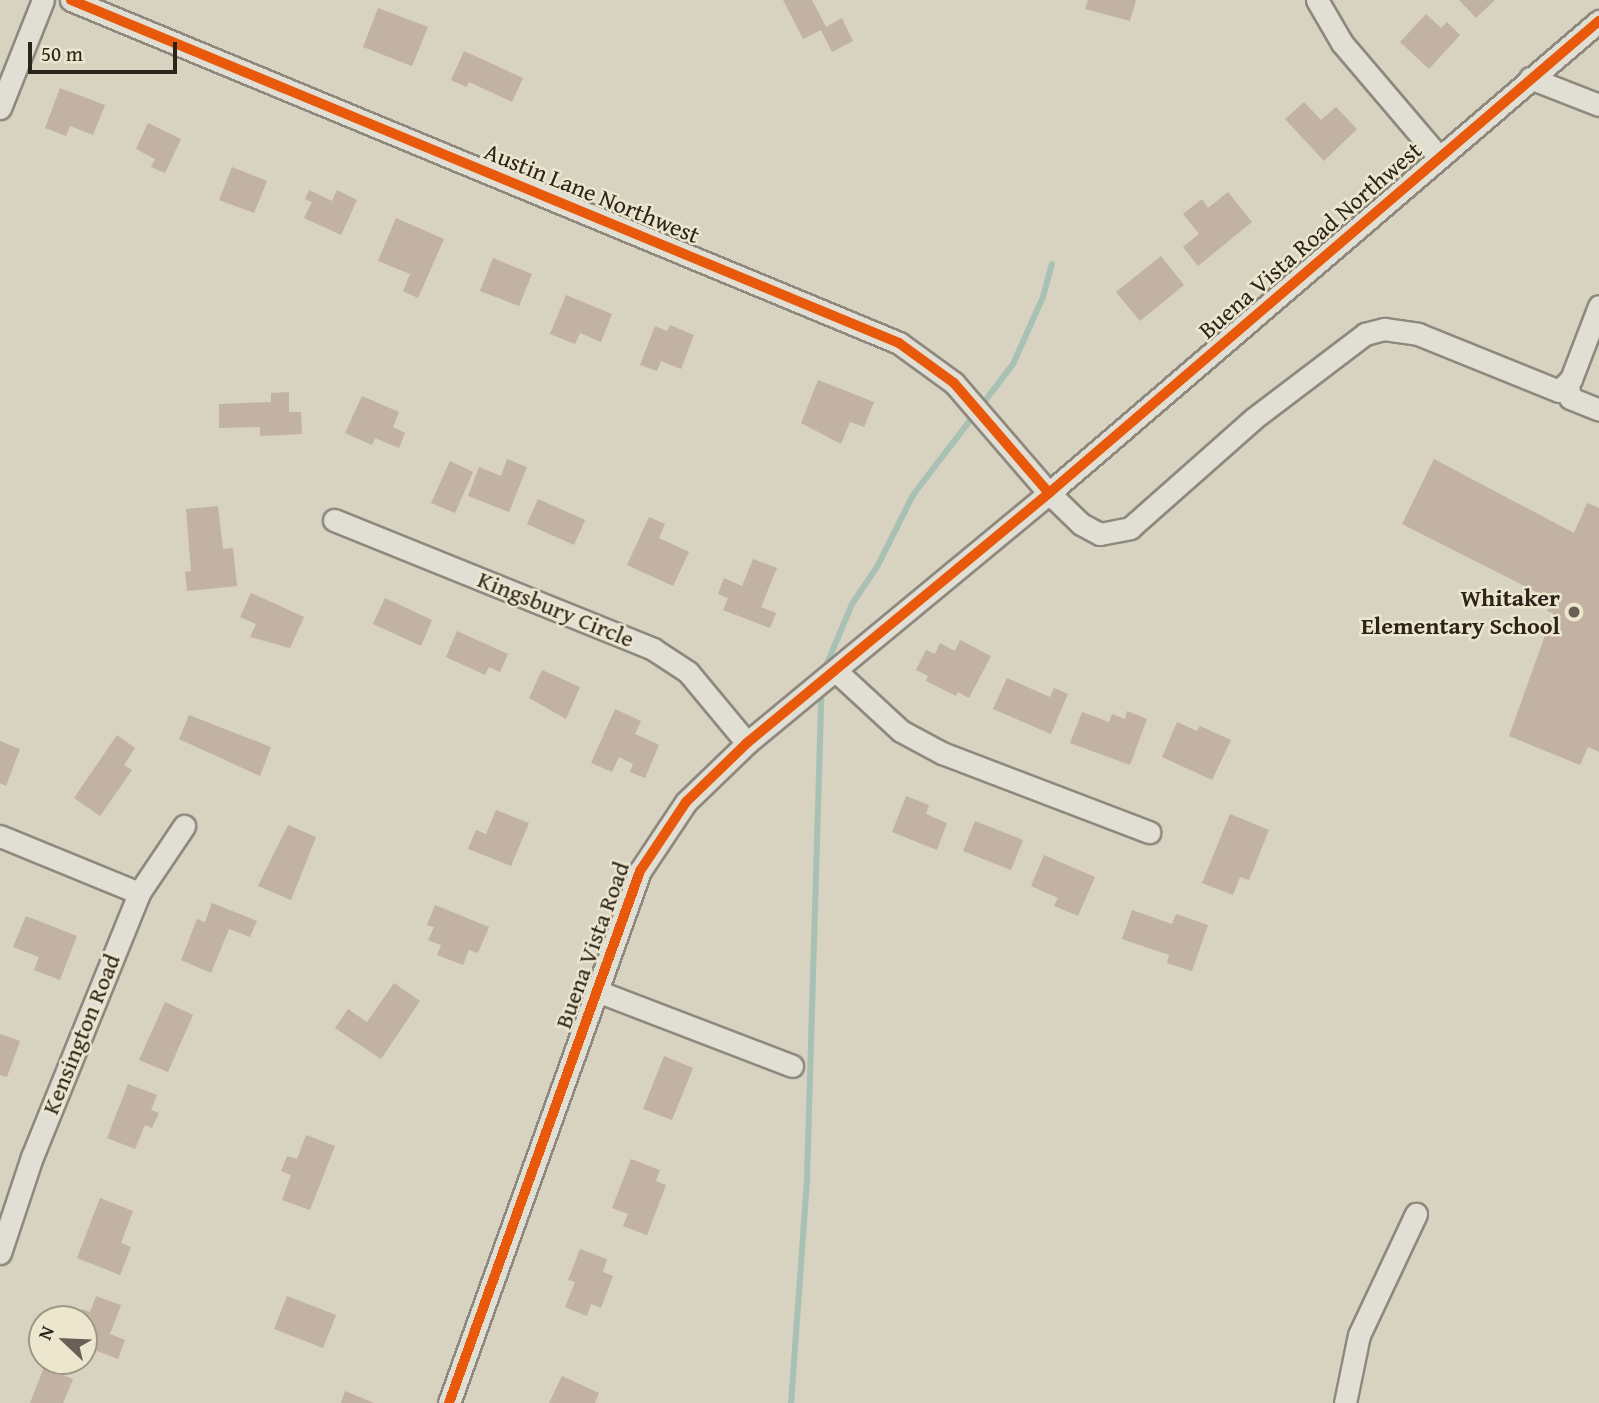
<!DOCTYPE html>
<html>
<head>
<meta charset="utf-8">
<style>
  body { margin:0 }
  #map { position:relative; width:1599px; height:1403px; overflow:hidden; background:#d8d2c0; font-family:"Gentium Book Plus",serif }
  div>[style] { position:absolute }
  .stream>* { height:6px; margin:-3px; padding:0 3px; transform-origin:3px; border-radius:3px; background:#a9c0b5 }
  .building>* { inset:0; background:#c1b2a3 }
  .roads { filter:drop-shadow(2px 0 #8e897f) drop-shadow(-2px 0 #8e897f) drop-shadow(0 2px #8e897f) drop-shadow(0 -2px #8e897f) }
  .minor>* { height:21px; margin:-10.5px; padding:0 10.5px; transform-origin:10.5px; border-radius:10.5px; background:#e1ded4 }
  .cycleway>* { height:10px; margin:-5px; padding:0 5px; transform-origin:5px; border-radius:5px; background:#e8590c }
  .dots>* { width:19px; height:19px; translate:-50% -50%; box-sizing:border-box; border:4px solid #ece6cf; border-radius:50% }
  span { translate:-50% -50%; white-space:nowrap; text-align:center; line-height:1.15; -webkit-text-stroke:5px #ece6cf; paint-order:stroke }
  .street-label { font-size:24px; color:#2c231a }
  .poi-label { font-size:24px; color:#2c231a; font-weight:700 }
  .right { translate:-100% -50%; text-align:right }
  .north { position:absolute; left:28px; top:1305px; width:70px; height:70px; box-sizing:border-box; background:#ece6cf; border:2px solid #9f9887; border-radius:50%; rotate:293deg; font-size:19px; font-weight:700; line-height:28px; text-align:center; color:#2c231a }
  .north::after { content:''; display:block; margin:auto; width:24px; height:32px; background:#686054; clip-path:polygon(50% 0,100% 100%,50% 72%,0 100%) }
  .scale { position:absolute; left:28px; top:42px; width:149px; height:32px; box-sizing:border-box; border:4px solid #2c231a; border-top:0; padding-left:9px; font-size:21px; line-height:24px; white-space:nowrap; color:#2c231a; -webkit-text-stroke:5px #ece6cf; paint-order:stroke }
</style>
</head>
<body>
<div id="map">
  <div class="stream">
    <i style="left:823px;top:673px;width:75px;rotate:-67.2deg"></i>
    <i style="left:852px;top:604px;width:45px;rotate:-56deg"></i>
    <i style="left:877px;top:567px;width:80px;rotate:-63.4deg"></i>
    <i style="left:913px;top:495px;width:165px;rotate:-52.6deg"></i>
    <i style="left:1013px;top:364px;width:73px;rotate:-65.9deg"></i>
    <i style="left:1043px;top:297px;width:34px;rotate:-75deg"></i>
    <i style="left:791px;top:1403px;width:226px;rotate:-85.9deg"></i>
    <i style="left:807px;top:1178px;width:491px;rotate:-88.3deg"></i>
  </div>
  <div class="building">
    <i style="clip-path:polygon(783px 0,812px 0,826px 27px,842px 18px,853px 41px,832px 52px,821px 30px,803px 39px)"></i>
    <i style="clip-path:polygon(1088px 0,1136px 0,1130px 21px,1085px 9px)"></i>
    <i style="clip-path:polygon(1459px 0,1495px 0,1476px 18px)"></i>
    <i style="clip-path:polygon(378px 8px,428px 27px,412px 66px,363px 47px)"></i>
    <i style="clip-path:polygon(1426px 14px,1441px 28px,1447px 22px,1460px 35px,1429px 69px,1400px 42px)"></i>
    <i style="clip-path:polygon(464px 51px,523px 78px,512px 102px,469px 82px,466px 87px,451px 80px)"></i>
    <i style="clip-path:polygon(60px 88px,105px 105px,93px 135px,70px 126px,66px 136px,45px 128px)"></i>
    <i style="clip-path:polygon(1304px 102px,1321px 120px,1336px 107px,1357px 129px,1324px 161px,1285px 119px)"></i>
    <i style="clip-path:polygon(148px 123px,181px 139px,165px 173px,151px 167px,155px 159px,136px 149px)"></i>
    <i style="clip-path:polygon(232px 167px,267px 181px,254px 213px,219px 200px)"></i>
    <i style="clip-path:polygon(309px 190px,332px 201px,337px 190px,357px 200px,341px 235px,304px 218px,312px 202px,305px 199px)"></i>
    <i style="clip-path:polygon(1228px 192px,1252px 222px,1198px 266px,1183px 247px,1199px 234px,1183px 214px,1202px 199px,1208px 208px)"></i>
    <i style="clip-path:polygon(396px 218px,444px 239px,418px 298px,403px 291px,410px 274px,378px 261px)"></i>
    <i style="clip-path:polygon(1161px 256px,1184px 285px,1140px 321px,1116px 292px)"></i>
    <i style="clip-path:polygon(493px 258px,532px 274px,519px 306px,480px 291px)"></i>
    <i style="clip-path:polygon(566px 295px,612px 314px,601px 342px,580px 333px,575px 344px,550px 334px)"></i>
    <i style="clip-path:polygon(670px 325px,694px 335px,681px 369px,661px 361px,657px 371px,640px 365px,655px 326px,667px 331px)"></i>
    <i style="clip-path:polygon(818px 380px,874px 402px,864px 427px,850px 422px,841px 444px,801px 423px)"></i>
    <i style="clip-path:polygon(289px 392px,289px 412px,301px 412px,302px 434px,260px 436px,260px 427px,219px 428px,219px 404px,271px 402px,271px 393px)"></i>
    <i style="clip-path:polygon(362px 396px,399px 412px,393px 427px,405px 433px,399px 448px,375px 438px,372px 445px,345px 433px)"></i>
    <i style="clip-path:polygon(507px 459px,527px 467px,509px 512px,468px 496px,479px 467px,501px 476px)"></i>
    <i style="clip-path:polygon(1434px 459px,1574px 533px,1587px 503px,1599px 508px,1599px 752px,1588px 747px,1580px 765px,1509px 736px,1553px 613px,1547px 611px,1552px 600px,1402px 524px)"></i>
    <i style="clip-path:polygon(450px 461px,473px 472px,455px 513px,431px 503px)"></i>
    <i style="clip-path:polygon(538px 499px,585px 520px,574px 545px,527px 524px)"></i>
    <i style="clip-path:polygon(218px 506px,223px 549px,233px 548px,237px 586px,187px 591px,185px 572px,191px 571px,186px 509px)"></i>
    <i style="clip-path:polygon(649px 517px,665px 524px,659px 538px,689px 552px,673px 586px,627px 565px)"></i>
    <i style="clip-path:polygon(753px 559px,777px 568px,761px 607px,776px 613px,770px 628px,723px 610px,728px 598px,718px 594px,724px 578px,742px 586px)"></i>
    <i style="clip-path:polygon(251px 593px,304px 617px,290px 648px,250px 637px,256px 624px,240px 617px)"></i>
    <i style="clip-path:polygon(385px 598px,432px 620px,421px 646px,373px 624px)"></i>
    <i style="clip-path:polygon(457px 631px,508px 654px,500px 672px,489px 667px,485px 675px,446px 657px)"></i>
    <i style="clip-path:polygon(960px 640px,991px 656px,969px 698px,958px 692px,956px 696px,926px 681px,928px 676px,916px 670px,926px 650px,935px 654px,940px 643px,955px 651px)"></i>
    <i style="clip-path:polygon(542px 670px,580px 687px,566px 719px,529px 698px)"></i>
    <i style="clip-path:polygon(1007px 678px,1050px 697px,1054px 688px,1068px 694px,1051px 734px,993px 709px)"></i>
    <i style="clip-path:polygon(615px 709px,641px 721px,635px 734px,659px 745px,645px 778px,630px 772px,633px 764px,619px 757px,612px 772px,591px 763px)"></i>
    <i style="clip-path:polygon(1127px 711px,1147px 719px,1130px 765px,1070px 743px,1082px 712px,1109px 722px,1112px 714px,1125px 719px)"></i>
    <i style="clip-path:polygon(189px 715px,271px 747px,260px 776px,179px 739px)"></i>
    <i style="clip-path:polygon(1177px 722px,1197px 731px,1200px 726px,1231px 740px,1212px 780px,1162px 757px)"></i>
    <i style="clip-path:polygon(117px 735px,135px 748px,124px 765px,132px 770px,100px 816px,74px 798px)"></i>
    <i style="clip-path:polygon(0 741px,20px 749px,6px 786px,0 783px)"></i>
    <i style="clip-path:polygon(906px 796px,929px 805px,926px 814px,947px 823px,937px 850px,892px 832px)"></i>
    <i style="clip-path:polygon(496px 810px,529px 823px,511px 866px,468px 849px,476px 830px,486px 834px)"></i>
    <i style="clip-path:polygon(1230px 814px,1269px 830px,1249px 880px,1240px 877px,1233px 895px,1202px 883px)"></i>
    <i style="clip-path:polygon(975px 821px,1023px 840px,1011px 870px,963px 851px)"></i>
    <i style="clip-path:polygon(288px 825px,316px 837px,291px 900px,258px 886px)"></i>
    <i style="clip-path:polygon(1044px 855px,1095px 877px,1078px 916px,1054px 906px,1058px 898px,1031px 886px)"></i>
    <i style="clip-path:polygon(212px 903px,257px 921px,250px 937px,229px 929px,211px 973px,181px 960px,197px 919px,205px 922px)"></i>
    <i style="clip-path:polygon(435px 905px,489px 927px,478px 953px,469px 950px,463px 965px,437px 955px,441px 945px,428px 940px,434px 927px,427px 925px)"></i>
    <i style="clip-path:polygon(1132px 910px,1172px 924px,1176px 914px,1208px 925px,1192px 971px,1167px 963px,1169px 955px,1122px 939px)"></i>
    <i style="clip-path:polygon(26px 916px,77px 936px,60px 980px,34px 970px,39px 957px,13px 947px)"></i>
    <i style="clip-path:polygon(394px 983px,420px 1001px,381px 1059px,335px 1028px,348px 1009px,367px 1022px)"></i>
    <i style="clip-path:polygon(165px 1002px,193px 1015px,168px 1072px,139px 1060px)"></i>
    <i style="clip-path:polygon(0 1034px,20px 1041px,7px 1077px,0 1075px)"></i>
    <i style="clip-path:polygon(664px 1056px,693px 1068px,672px 1120px,643px 1109px)"></i>
    <i style="clip-path:polygon(128px 1084px,157px 1095px,151px 1110px,159px 1113px,152px 1128px,145px 1125px,135px 1149px,107px 1138px)"></i>
    <i style="clip-path:polygon(306px 1135px,335px 1146px,310px 1210px,282px 1200px,291px 1175px,281px 1171px,287px 1156px,297px 1159px)"></i>
    <i style="clip-path:polygon(631px 1159px,660px 1170px,656px 1181px,666px 1185px,647px 1235px,623px 1226px,628px 1214px,612px 1208px)"></i>
    <i style="clip-path:polygon(100px 1198px,133px 1211px,121px 1243px,131px 1247px,120px 1275px,77px 1258px)"></i>
    <i style="clip-path:polygon(580px 1249px,607px 1259px,603px 1272px,613px 1276px,601px 1308px,591px 1304px,587px 1316px,565px 1307px,575px 1282px,568px 1280px)"></i>
    <i style="clip-path:polygon(96px 1296px,121px 1305px,110px 1334px,125px 1340px,118px 1359px,84px 1346px,84px 1319px,77px 1319px,82px 1309px,90px 1312px)"></i>
    <i style="clip-path:polygon(287px 1296px,336px 1315px,323px 1348px,274px 1329px)"></i>
    <i style="clip-path:polygon(44px 1367px,73px 1379px,63px 1403px,30px 1403px)"></i>
    <i style="clip-path:polygon(562px 1376px,599px 1393px,595px 1403px,549px 1403px)"></i>
    <i style="clip-path:polygon(345px 1391px,374px 1403px,341px 1403px)"></i>
  </div>
  <div class="roads">
    <div class="minor">
      <i style="left:71px;top:0;width:896px;rotate:22.5deg"></i>
      <i style="left:899px;top:343px;width:68px;rotate:36deg"></i>
      <i style="left:954px;top:383px;width:145px;rotate:49.2deg"></i>
      <i style="left:1049px;top:493px;width:45px;rotate:44.1deg"></i>
      <i style="left:1081px;top:524px;width:21px;rotate:28deg"></i>
      <i style="left:1100px;top:534px;width:31px;rotate:-11deg"></i>
      <i style="left:1130px;top:528px;width:164px;rotate:-41.5deg"></i>
      <i style="left:1253px;top:419px;width:141px;rotate:-37.2deg"></i>
      <i style="left:1365px;top:334px;width:20px;rotate:-15deg"></i>
      <i style="left:1384px;top:329px;width:34px;rotate:8deg"></i>
      <i style="left:1418px;top:334px;width:152px;rotate:22deg"></i>
      <i style="left:1559px;top:391px;width:17px;rotate:-45deg"></i>
      <i style="left:1571px;top:379px;width:78px;rotate:-69deg"></i>
      <i style="left:1317px;top:0;width:50px;rotate:59.8deg"></i>
      <i style="left:1342px;top:43px;width:150px;rotate:49.6deg"></i>
      <i style="left:1530px;top:78px;width:74px;rotate:21.4deg"></i>
      <i style="left:0;top:108px;width:116px;rotate:-68.3deg"></i>
      <i style="left:1568px;top:385px;width:13px;rotate:81deg"></i>
      <i style="left:1570px;top:398px;width:31px;rotate:22deg"></i>
      <i style="left:334px;top:520px;width:344px;rotate:22deg"></i>
      <i style="left:653px;top:649px;width:42px;rotate:33.3deg"></i>
      <i style="left:688px;top:672px;width:92px;rotate:50.3deg"></i>
      <i style="left:836px;top:671px;width:88px;rotate:42.7deg"></i>
      <i style="left:901px;top:731px;width:47px;rotate:28.2deg"></i>
      <i style="left:942px;top:753px;width:222px;rotate:20.9deg"></i>
      <i style="left:0;top:836px;width:150px;rotate:22.3deg"></i>
      <i style="left:597px;top:991px;width:209px;rotate:21deg"></i>
      <i style="left:0;top:1253px;width:101px;rotate:-71.6deg"></i>
      <i style="left:32px;top:1157px;width:285px;rotate:-67.9deg"></i>
      <i style="left:139px;top:893px;width:81px;rotate:-56.1deg"></i>
      <i style="left:449px;top:1403px;width:565px;rotate:-70.25deg"></i>
      <i style="left:640px;top:871px;width:83px;rotate:-56.3deg"></i>
      <i style="left:686px;top:802px;width:85px;rotate:-44deg"></i>
      <i style="left:747px;top:743px;width:392px;rotate:-39.6deg"></i>
      <i style="left:1049px;top:493px;width:725px;rotate:-40.64deg"></i>
      <i style="left:1345px;top:1403px;width:69px;rotate:-78.4deg"></i>
      <i style="left:1359px;top:1335px;width:134px;rotate:-64.8deg"></i>
    </div>
  </div>
  <div class="cycleway">
    <i style="left:71px;top:0;width:896px;rotate:22.5deg"></i>
    <i style="left:899px;top:343px;width:68px;rotate:36deg"></i>
    <i style="left:954px;top:383px;width:145px;rotate:49.2deg"></i>
    <i style="left:449px;top:1403px;width:565px;rotate:-70.25deg"></i>
    <i style="left:640px;top:871px;width:83px;rotate:-56.3deg"></i>
    <i style="left:686px;top:802px;width:85px;rotate:-44deg"></i>
    <i style="left:747px;top:743px;width:392px;rotate:-39.6deg"></i>
    <i style="left:1049px;top:493px;width:725px;rotate:-40.64deg"></i>
  </div>
  <div class="dots">
    <i style="left:1574px;top:612px;background:#686054"></i>
  </div>
  <div class="street-label">
    <span style="left:592px;top:193px;rotate:22deg">Austin Lane Northwest</span>
    <span style="left:1310px;top:240px;rotate:-41deg">Buena Vista Road Northwest</span>
    <span style="left:556px;top:609px;rotate:22deg">Kingsbury Circle</span>
    <span style="left:592px;top:945px;rotate:-70deg">Buena Vista Road</span>
    <span style="left:81px;top:1034px;rotate:-68deg">Kensington Road</span>
  </div>
  <div class="poi-label">
    <span class="right" style="left:1560px;top:612px">Whitaker<br>Elementary School</span>
  </div>
  <div class="north">N</div>
  <div class="scale">50 m</div>
</div>
</body>
</html>
